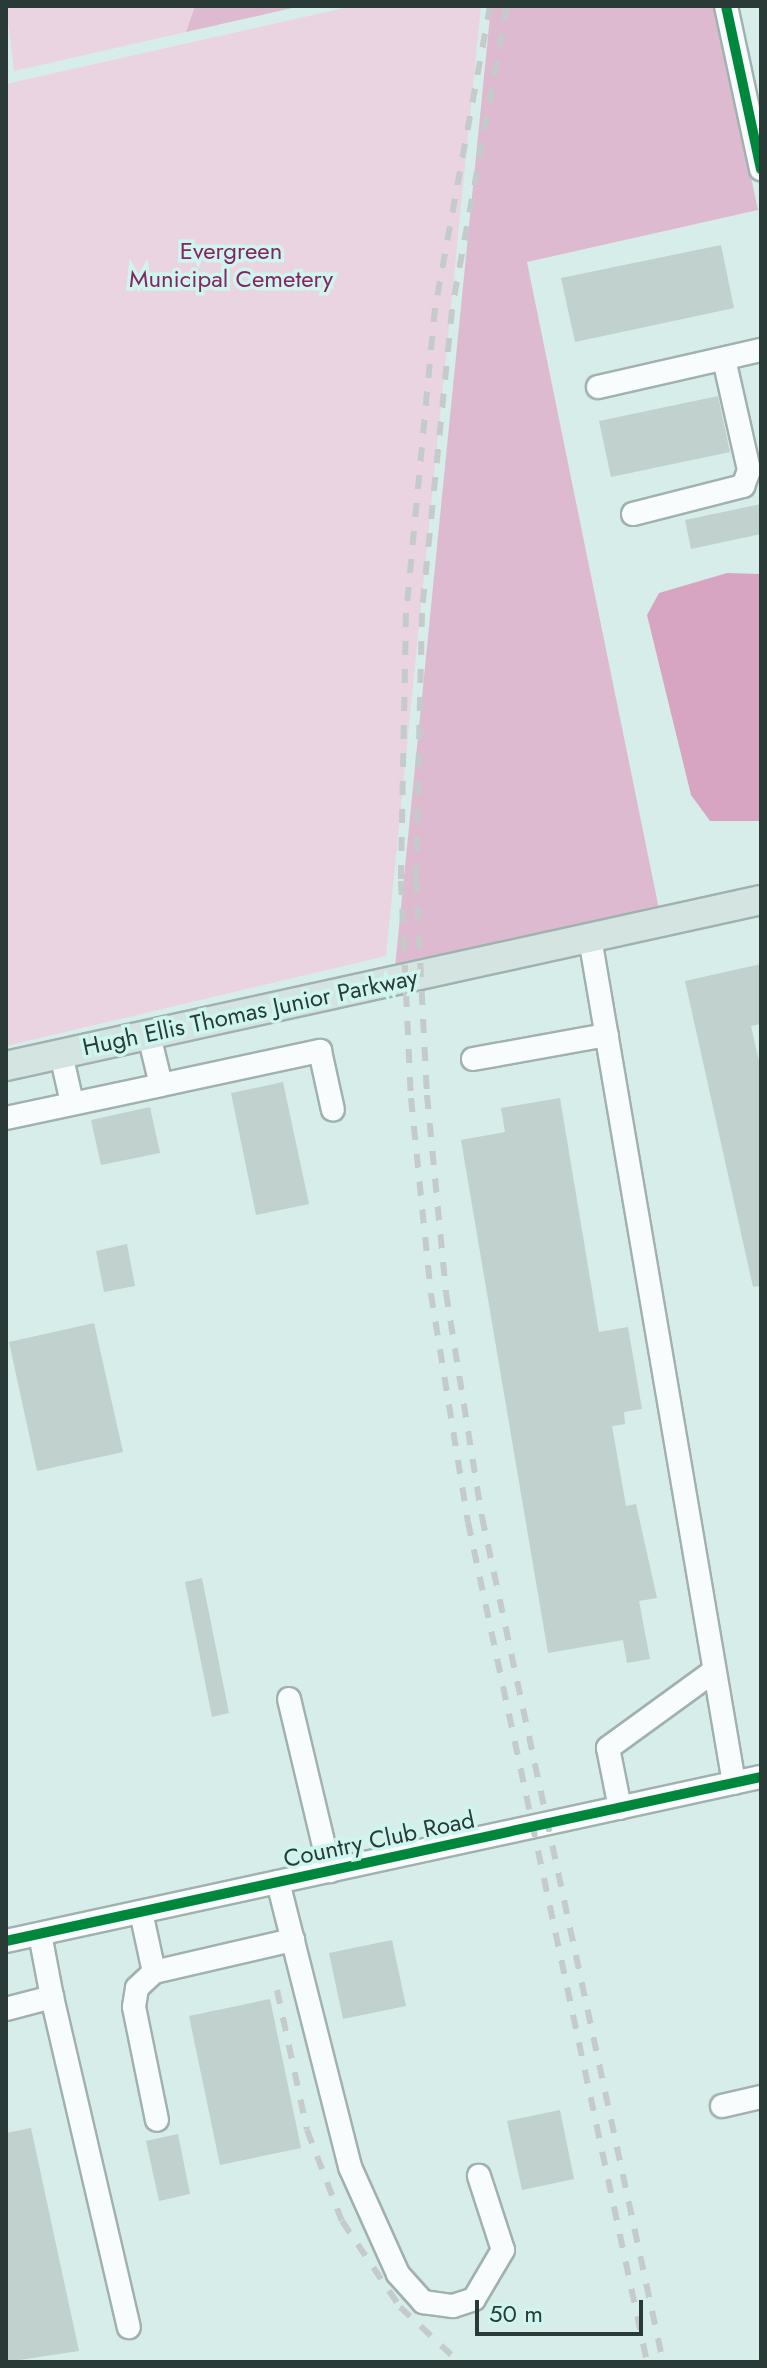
<!DOCTYPE html>
<html>
<head>
<meta charset="utf-8">
<style>
  body { margin:0 }
  #map { position:relative; width:767px; height:2368px; overflow:hidden; background:#d7ede9; font-family:Jost,sans-serif }
  div>[style] { position:absolute }
  .green>* { inset:0; background:#ead4e2 }
  .forest>* { inset:0; background:#debad1 }
  .water>* { inset:0; background:#d7a5c2 }
  .building>* { inset:0; background:#c0d1ce }
  .roads { filter:drop-shadow(2px 0 #a1b1af) drop-shadow(-2px 0 #a1b1af) drop-shadow(0 2px #a1b1af) drop-shadow(0 -2px #a1b1af) }
  .minor>* { height:22px; margin:-11px; padding:0 11px; transform-origin:11px; border-radius:11px; background:#f9fcfc }
  .major>* { height:28px; margin:-14px; padding:0 14px; transform-origin:14px; border-radius:14px; background:#d4e4e1 }
  .rail>* { height:6px; margin-top:-3px; transform-origin:0; background:repeating-linear-gradient(90deg,#c5cbca 0 14px,transparent 0 28px) }
  .cycleway>* { height:10px; margin:-5px; padding:0 5px; transform-origin:5px; border-radius:5px; background:#00873e }
  span { translate:-50% -50%; white-space:nowrap; text-align:center; line-height:1.15; -webkit-text-stroke:7px #cef6ef; paint-order:stroke }
  .park-label { font-size:24px; color:#852662 }
  .street-label { font-size:24px; color:#2a3a37 }
  .frame { position:absolute; inset:0; border:8px solid #2a3a37; pointer-events:none }
  .scale { position:absolute; left:475px; top:2300px; width:168px; height:36px; box-sizing:border-box; border:4px solid #2a3a37; border-top:0; padding-left:10px; font-size:24px; line-height:28px; white-space:nowrap; color:#2a3a37; -webkit-text-stroke:6px #cef6ef; paint-order:stroke }
</style>
</head>
<body>
<div id="map">
  <div class="green">
    <i style="clip-path:polygon(6px 6px,195px 6px,186px 32px,14px 71px)"></i>
    <i style="clip-path:polygon(353px 6px,481px 6px,386px 956px,6px 1046px,6px 84px)"></i>
  </div>
  <div class="forest">
    <i style="clip-path:polygon(195px 6px,301px 6px,186px 32px)"></i>
    <i style="clip-path:polygon(491px 6px,714px 6px,758px 210px,527px 262px,659px 909px,395px 967px)"></i>
  </div>
  <div class="water">
    <i style="clip-path:polygon(727px 573px,761px 574px,761px 821px,710px 821px,691px 795px,647px 615px,659px 593px)"></i>
  </div>
  <div class="building">
    <i style="clip-path:polygon(721px 245px,734px 308px,575px 342px,561px 278px)"></i>
    <i style="clip-path:polygon(718px 396px,730px 452px,611px 477px,599px 421px)"></i>
    <i style="clip-path:polygon(761px 504px,761px 534px,691px 549px,685px 520px)"></i>
    <i style="clip-path:polygon(761px 964px,761px 1024px,751px 1026px,761px 1070px,761px 1286px,753px 1287px,685px 981px)"></i>
    <i style="clip-path:polygon(283px 1082px,309px 1204px,256px 1215px,231px 1093px)"></i>
    <i style="clip-path:polygon(560px 1098px,599px 1332px,628px 1327px,642px 1409px,624px 1412px,625px 1424px,612px 1426px,626px 1506px,636px 1504px,657px 1598px,639px 1601px,650px 1659px,627px 1663px,623px 1640px,548px 1653px,461px 1140px,505px 1132px,501px 1108px)"></i>
    <i style="clip-path:polygon(150px 1107px,160px 1153px,101px 1165px,91px 1120px)"></i>
    <i style="clip-path:polygon(127px 1244px,135px 1286px,104px 1292px,96px 1251px)"></i>
    <i style="clip-path:polygon(94px 1323px,123px 1452px,37px 1471px,9px 1342px)"></i>
    <i style="clip-path:polygon(202px 1578px,229px 1713px,212px 1717px,185px 1582px)"></i>
    <i style="clip-path:polygon(392px 1940px,406px 2006px,343px 2019px,329px 1953px)"></i>
    <i style="clip-path:polygon(270px 1999px,301px 2148px,220px 2165px,189px 2016px)"></i>
    <i style="clip-path:polygon(560px 2110px,574px 2179px,522px 2190px,507px 2121px)"></i>
    <i style="clip-path:polygon(31px 2128px,79px 2351px,6px 2362px,6px 2133px)"></i>
    <i style="clip-path:polygon(178px 2134px,190px 2194px,159px 2201px,146px 2141px)"></i>
  </div>
  <div class="roads">
    <div class="minor">
      <i style="left:726px;top:6px;width:167px;rotate:77.9deg"></i>
      <i style="left:598px;top:387px;width:167px;rotate:-12.8deg"></i>
      <i style="left:633px;top:514px;width:114px;rotate:-14.3deg"></i>
      <i style="left:743px;top:486px;width:17px;rotate:-69deg"></i>
      <i style="left:749px;top:470px;width:114px;rotate:-102.7deg"></i>
      <i style="left:590px;top:938px;width:857px;rotate:80.33deg"></i>
      <i style="left:149px;top:1035px;width:51px;rotate:76.5deg"></i>
      <i style="left:161px;top:1085px;width:163px;rotate:-12.1deg"></i>
      <i style="left:320px;top:1051px;width:60px;rotate:77.6deg"></i>
      <i style="left:61px;top:1054px;width:50px;rotate:77.3deg"></i>
      <i style="left:473px;top:1059px;width:136px;rotate:-10.2deg"></i>
      <i style="left:6px;top:1118px;width:158px;rotate:-12deg"></i>
      <i style="left:289px;top:1699px;width:177px;rotate:76.6deg"></i>
      <i style="left:620px;top:1808px;width:61px;rotate:-101.3deg"></i>
      <i style="left:608px;top:1748px;width:131px;rotate:-36deg"></i>
      <i style="left:278px;top:1882px;width:294px;rotate:75.8deg"></i>
      <i style="left:350px;top:2167px;width:117px;rotate:65.8deg"></i>
      <i style="left:398px;top:2274px;width:38px;rotate:48deg"></i>
      <i style="left:423px;top:2302px;width:30px;rotate:8deg"></i>
      <i style="left:453px;top:2306px;width:22px;rotate:-18deg"></i>
      <i style="left:474px;top:2299px;width:57px;rotate:-59.4deg"></i>
      <i style="left:503px;top:2250px;width:78px;rotate:-108deg"></i>
      <i style="left:141px;top:1912px;width:61px;rotate:77.8deg"></i>
      <i style="left:154px;top:1972px;width:143px;rotate:-13deg"></i>
      <i style="left:6px;top:1941px;width:773px;rotate:-12.26deg"></i>
      <i style="left:154px;top:1972px;width:23px;rotate:137deg"></i>
      <i style="left:137px;top:1988px;width:19px;rotate:99deg"></i>
      <i style="left:134px;top:2007px;width:115px;rotate:78.5deg"></i>
      <i style="left:52px;top:1997px;width:339px;rotate:76.9deg"></i>
      <i style="left:6px;top:2009px;width:48px;rotate:-14.6deg"></i>
      <i style="left:52px;top:1997px;width:64px;rotate:-100.8deg"></i>
      <i style="left:722px;top:2106px;width:40px;rotate:-13deg"></i>
    </div>
    <div class="major">
      <i style="left:6px;top:1066px;width:773px;rotate:-12.4deg"></i>
    </div>
  </div>
  <div class="rail">
    <i style="left:490px;top:6px;width:307px;rotate:100.3deg"></i>
    <i style="left:435px;top:308px;width:306px;rotate:95.4deg"></i>
    <i style="left:406px;top:613px;width:268px;rotate:91.1deg"></i>
    <i style="left:401px;top:881px;width:217px;rotate:87.4deg"></i>
    <i style="left:411px;top:1098px;width:197px;rotate:84.2deg"></i>
    <i style="left:431px;top:1294px;width:231px;rotate:80.8deg"></i>
    <i style="left:468px;top:1522px;width:859px;rotate:77.97deg"></i>
    <i style="left:507px;top:6px;width:309px;rotate:100.3deg"></i>
    <i style="left:452px;top:310px;width:304px;rotate:95.7deg"></i>
    <i style="left:422px;top:613px;width:266px;rotate:91.3deg"></i>
    <i style="left:416px;top:879px;width:216px;rotate:87.1deg"></i>
    <i style="left:427px;top:1095px;width:199px;rotate:84.5deg"></i>
    <i style="left:446px;top:1293px;width:227px;rotate:80.9deg"></i>
    <i style="left:482px;top:1517px;width:864px;rotate:77.91deg"></i>
    <i style="left:277px;top:1990px;width:143px;rotate:77.9deg"></i>
    <i style="left:307px;top:2130px;width:97px;rotate:69deg"></i>
    <i style="left:342px;top:2221px;width:104px;rotate:56deg"></i>
    <i style="left:400px;top:2307px;width:81px;rotate:43deg"></i>
  </div>
  <div class="cycleway">
    <i style="left:726px;top:6px;width:167px;rotate:77.9deg"></i>
    <i style="left:6px;top:1941px;width:773px;rotate:-12.26deg"></i>
  </div>
  <div class="park-label">
    <span style="left:231px;top:265px">Evergreen<br>Municipal Cemetery</span>
  </div>
  <div class="street-label">
    <span style="left:250px;top:1012px;rotate:-12deg">Hugh Ellis Thomas Junior Parkway</span>
    <span style="left:379px;top:1839px;rotate:-12deg">Country Club Road</span>
  </div>
  <div class="frame"></div>
  <div class="scale">50 m</div>
</div>
</body>
</html>
